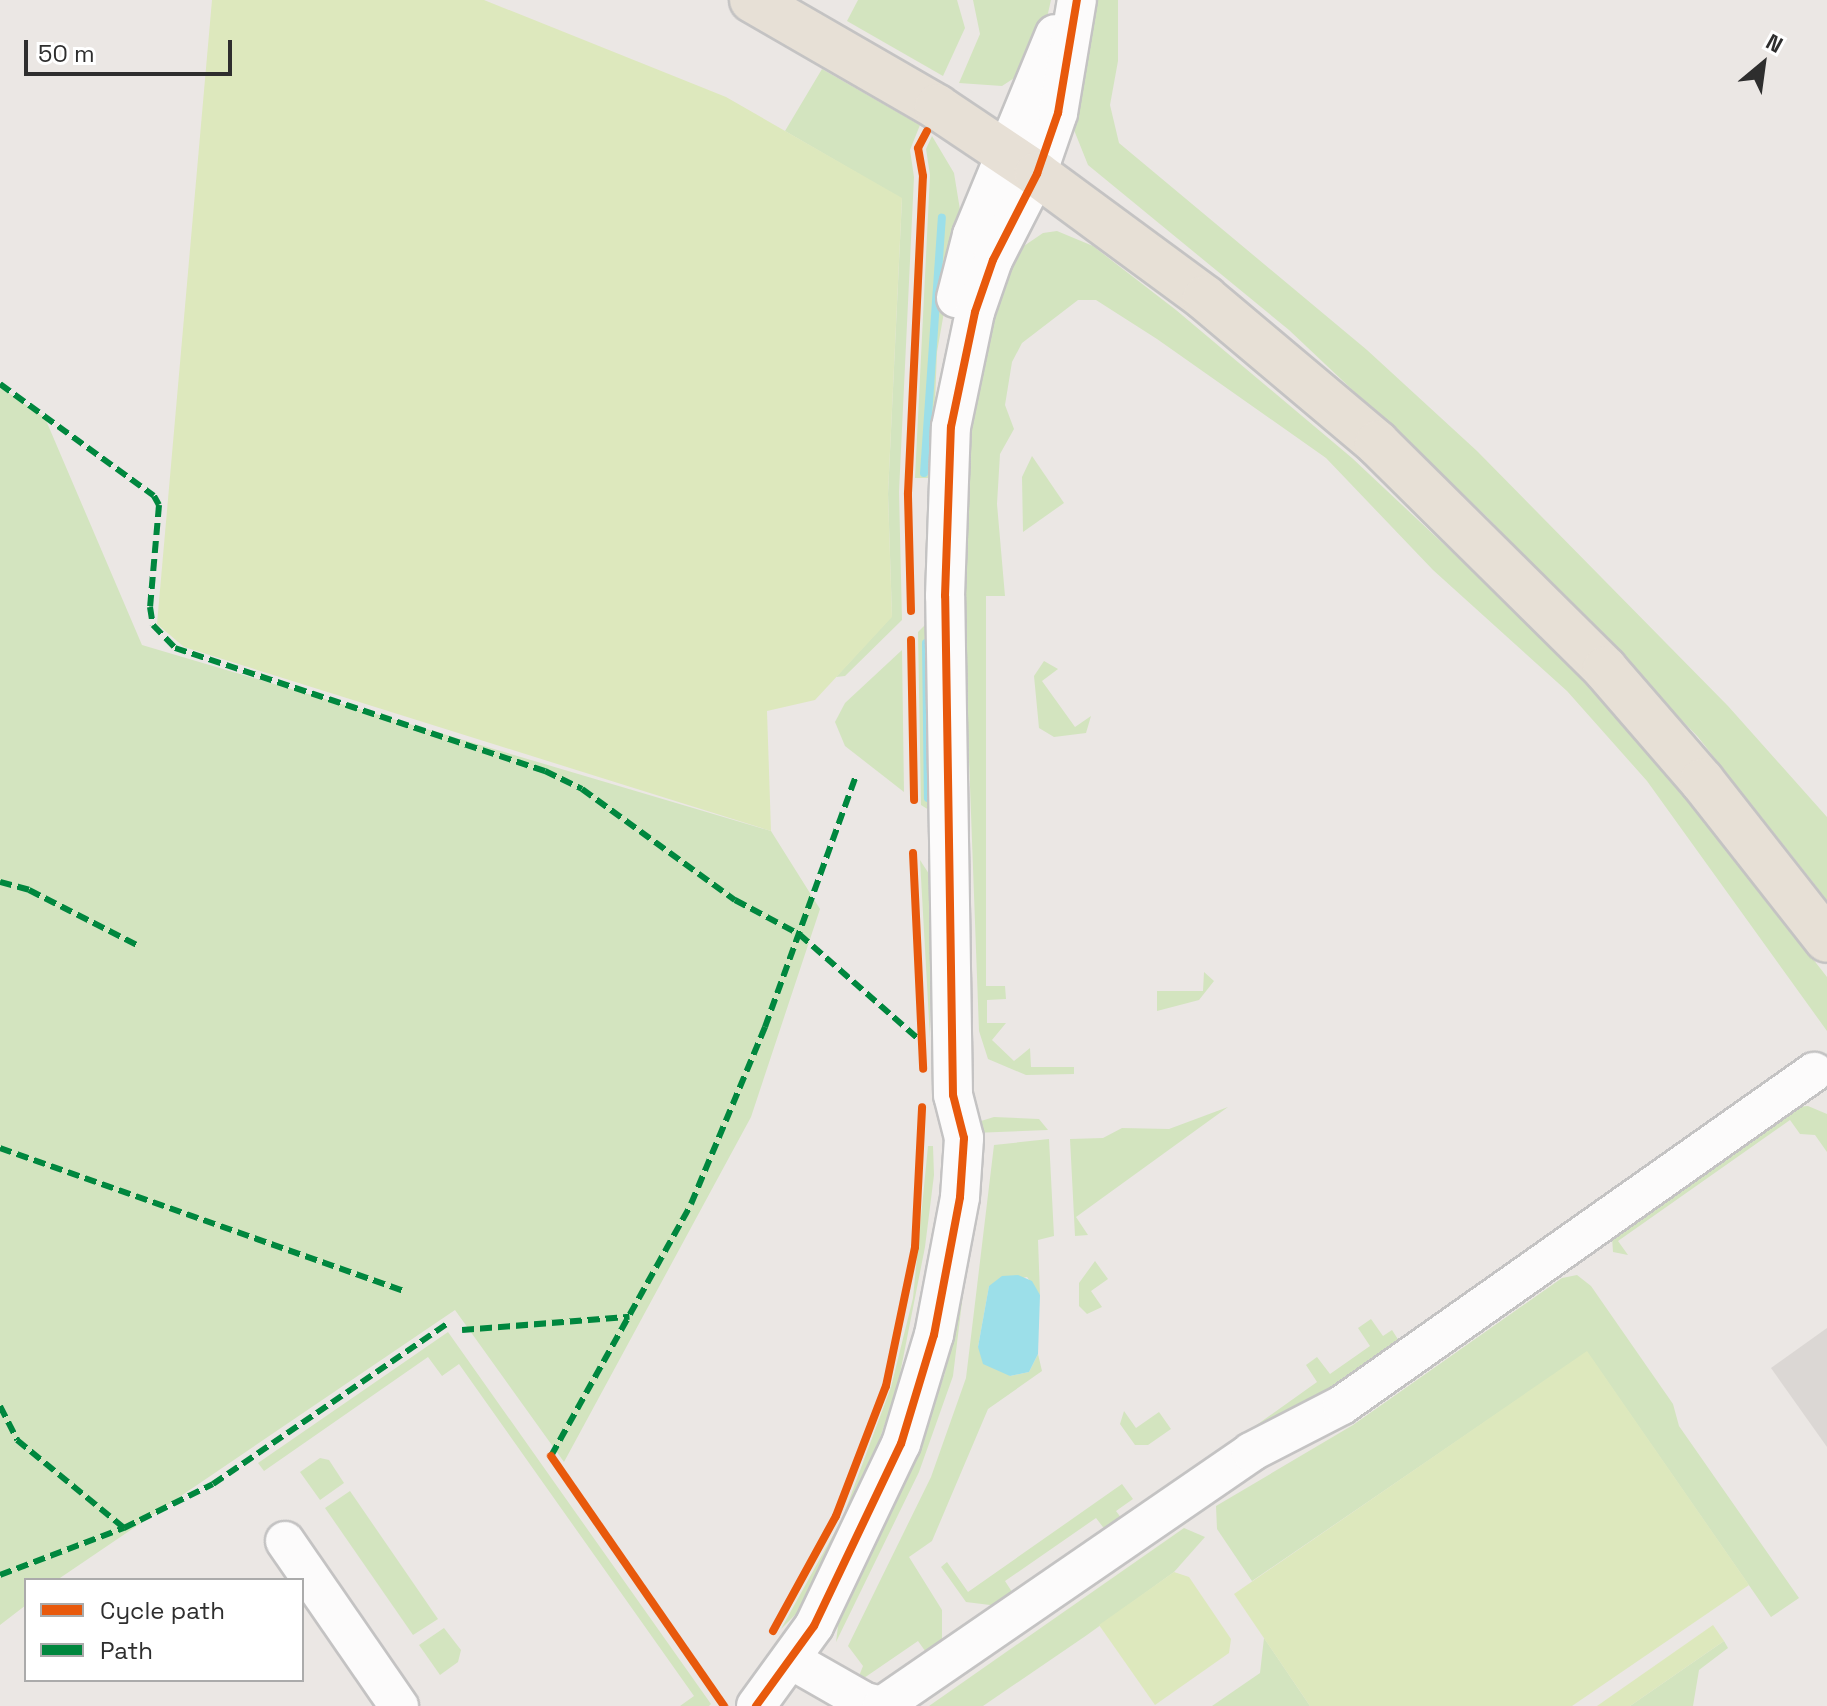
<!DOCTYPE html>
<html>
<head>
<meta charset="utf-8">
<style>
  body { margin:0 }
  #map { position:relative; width:1827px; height:1706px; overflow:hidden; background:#ebe7e4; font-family:"Space Grotesk",sans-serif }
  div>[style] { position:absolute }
  .green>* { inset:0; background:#d3e4bf }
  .pitch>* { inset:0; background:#dde8bd }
  .plaza>* { inset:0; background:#dbd7d4 }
  .water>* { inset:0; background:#9cdfe9 }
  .stream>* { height:8px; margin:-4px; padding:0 4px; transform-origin:4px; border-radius:4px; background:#9cdfe9 }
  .roads { filter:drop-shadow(2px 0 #c4c3c3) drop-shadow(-2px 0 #c4c3c3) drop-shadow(0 2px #c4c3c3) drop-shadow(0 -2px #c4c3c3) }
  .minor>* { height:38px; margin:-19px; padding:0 19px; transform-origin:19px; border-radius:19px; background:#fcfbfb }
  .major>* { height:44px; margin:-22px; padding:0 22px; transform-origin:22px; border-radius:22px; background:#e7e0d6 }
  .quiet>* { height:6px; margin-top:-3px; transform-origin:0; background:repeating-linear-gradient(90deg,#00873e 0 12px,transparent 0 18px) }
  .cycleway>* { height:8px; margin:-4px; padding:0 4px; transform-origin:4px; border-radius:4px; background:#e8590c }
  span { translate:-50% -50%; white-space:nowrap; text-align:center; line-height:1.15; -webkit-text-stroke:7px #fff; paint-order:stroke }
  .legend { position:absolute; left:24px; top:1578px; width:280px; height:104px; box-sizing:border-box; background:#fff; border:2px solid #ababab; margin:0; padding:10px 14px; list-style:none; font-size:24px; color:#2e2e2e }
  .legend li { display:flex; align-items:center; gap:16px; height:40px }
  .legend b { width:40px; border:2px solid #ababab }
  .north { position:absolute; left:1723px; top:24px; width:80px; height:80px; -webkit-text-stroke:6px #fff; paint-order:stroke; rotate:29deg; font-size:22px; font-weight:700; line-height:32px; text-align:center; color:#2e2e2e }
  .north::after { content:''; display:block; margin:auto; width:28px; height:36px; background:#2e2e2e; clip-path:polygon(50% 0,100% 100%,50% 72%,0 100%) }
  .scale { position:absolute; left:24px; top:40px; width:208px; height:36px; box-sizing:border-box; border:4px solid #2e2e2e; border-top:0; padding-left:10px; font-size:24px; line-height:28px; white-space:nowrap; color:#2e2e2e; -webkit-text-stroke:6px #fff; paint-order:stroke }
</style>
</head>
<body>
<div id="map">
  <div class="green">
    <i style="clip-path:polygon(858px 0,957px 0,965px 28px,943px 76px,847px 21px)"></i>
    <i style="clip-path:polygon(973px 0,1051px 0,1041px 44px,1022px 73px,1002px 86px,959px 83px,980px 34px)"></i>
    <i style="clip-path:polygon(1091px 0,1118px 0,1118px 61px,1110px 105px,1119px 143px,1367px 350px,1477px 451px,1728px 706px,1827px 817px,1827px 900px,1698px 737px,1487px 517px,1289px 330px,1088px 165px,1072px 125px)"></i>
    <i style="clip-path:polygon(822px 69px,920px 125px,910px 150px,914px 177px,899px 492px,902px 620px,845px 676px,836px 677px,892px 616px,888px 494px,902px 199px,785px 131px)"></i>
    <i style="clip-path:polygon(932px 136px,954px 173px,961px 216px,937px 352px,932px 478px,915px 478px,930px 175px,926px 149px)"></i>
    <i style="clip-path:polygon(1057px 231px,1093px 246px,1176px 310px,1352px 458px,1533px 628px,1664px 768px,1827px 977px,1827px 1031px,1647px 781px,1567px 691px,1433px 570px,1326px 458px,1157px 339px,1096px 300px,1078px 300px,1022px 343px,1012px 362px,1005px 405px,1014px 429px,1000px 454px,997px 504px,1005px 596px,986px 596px,986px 986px,1005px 986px,1006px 999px,987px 1000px,987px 1023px,1006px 1023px,992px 1040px,1014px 1061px,1030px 1048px,1031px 1067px,1074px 1067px,1074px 1074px,1026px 1075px,988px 1059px,979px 1031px,963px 596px,970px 410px,986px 325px,1018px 250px,1043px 233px)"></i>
    <i style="clip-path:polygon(0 387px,45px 418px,142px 645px,771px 831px,820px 909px,751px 1117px,564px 1462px,455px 1310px,57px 1580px,26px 1580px,26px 1605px,0 1625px)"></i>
    <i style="clip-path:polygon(1032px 456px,1064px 503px,1023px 532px,1022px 477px)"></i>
    <i style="clip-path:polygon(933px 617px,929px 810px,921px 805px,918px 632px)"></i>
    <i style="clip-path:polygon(902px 650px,904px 792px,845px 746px,835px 722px,845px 703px)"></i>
    <i style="clip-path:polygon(1044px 661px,1058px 669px,1042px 681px,1075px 727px,1091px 716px,1086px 733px,1054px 737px,1039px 728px,1034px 676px)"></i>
    <i style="clip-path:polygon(920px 860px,931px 877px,930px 1038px)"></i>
    <i style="clip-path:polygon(1204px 972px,1214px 981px,1199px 1000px,1157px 1011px,1157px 991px,1203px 991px)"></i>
    <i style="clip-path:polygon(1808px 1106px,1827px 1114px,1827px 1152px,1815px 1135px,1800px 1134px,1790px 1120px,1618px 1241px,1628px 1255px,1613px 1252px,1612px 1237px,1796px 1107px)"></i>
    <i style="clip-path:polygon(1228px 1107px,1076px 1217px,1088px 1235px,1075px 1236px,1070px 1139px,1103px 1138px,1122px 1128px,1169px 1129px)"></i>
    <i style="clip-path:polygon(994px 1117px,1039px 1119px,1048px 1130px,973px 1133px,981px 1121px)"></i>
    <i style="clip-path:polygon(1049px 1139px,1054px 1236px,1038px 1240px,1040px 1295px,1027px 1277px,989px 1286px,978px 1347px,1010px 1376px,1029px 1372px,1038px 1354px,1042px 1371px,988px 1409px,932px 1541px,909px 1557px,942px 1610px,942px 1641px,928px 1655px,918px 1641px,864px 1678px,859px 1676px,863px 1666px,848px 1646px,931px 1477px,966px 1378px,994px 1145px)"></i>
    <i style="clip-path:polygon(928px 1146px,933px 1146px,934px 1175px,925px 1247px,897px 1389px,865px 1481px,798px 1612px,781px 1629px,842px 1519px,891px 1387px,913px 1298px)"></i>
    <i style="clip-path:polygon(981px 1147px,953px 1376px,919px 1472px,836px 1642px,839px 1618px,911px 1469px,945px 1373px)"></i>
    <i style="clip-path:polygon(1095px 1261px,1108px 1279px,1091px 1291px,1102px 1307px,1087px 1314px,1079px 1306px,1079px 1283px)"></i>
    <i style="clip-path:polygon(1577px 1275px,1591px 1286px,1673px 1404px,1679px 1426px,1799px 1598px,1771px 1617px,1587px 1352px,1252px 1581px,1217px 1529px,1216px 1506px,1353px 1425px,1562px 1278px)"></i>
    <i style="clip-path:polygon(1371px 1319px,1383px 1336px,1392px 1330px,1401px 1344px,1331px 1394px,1241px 1436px,1317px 1382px,1306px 1365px,1317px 1357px,1330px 1374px,1370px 1346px,1358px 1328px)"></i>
    <i style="clip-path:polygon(448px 1332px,711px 1704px,709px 1706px,680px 1706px,694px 1696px,459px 1364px,442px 1376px,428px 1357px,264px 1471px,258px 1463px)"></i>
    <i style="clip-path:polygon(1124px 1411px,1136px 1428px,1159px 1412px,1171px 1429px,1148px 1445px,1135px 1445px,1120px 1424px)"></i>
    <i style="clip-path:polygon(320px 1458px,329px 1460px,344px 1483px,320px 1500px,300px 1472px)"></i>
    <i style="clip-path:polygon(1122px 1484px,1133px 1499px,1116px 1511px,1125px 1523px,1106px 1531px,1096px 1518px,1005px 1581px,1014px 1595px,998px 1606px,966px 1602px,941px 1567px,947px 1562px,968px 1592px)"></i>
    <i style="clip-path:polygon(350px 1491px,438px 1619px,413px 1635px,325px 1508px)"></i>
    <i style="clip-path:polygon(1184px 1528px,1205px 1537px,1174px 1572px,1087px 1635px,983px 1706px,929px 1706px)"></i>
    <i style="clip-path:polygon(444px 1628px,461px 1650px,458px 1662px,440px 1675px,419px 1645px)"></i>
    <i style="clip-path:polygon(1264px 1638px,1310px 1706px,1212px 1706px,1260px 1673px)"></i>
    <i style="clip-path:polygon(1724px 1641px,1728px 1648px,1699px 1670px,1693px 1706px,1630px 1706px)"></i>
  </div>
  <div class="pitch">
    <i style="clip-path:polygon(212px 0,484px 0,726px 97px,902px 198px,888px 494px,892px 617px,815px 700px,767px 711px,771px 831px,184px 647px,157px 624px)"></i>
    <i style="clip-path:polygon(1587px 1351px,1749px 1585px,1572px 1706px,1310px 1706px,1234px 1594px)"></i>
    <i style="clip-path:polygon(1174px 1572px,1189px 1577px,1231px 1639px,1229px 1653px,1155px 1705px,1099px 1625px)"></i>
    <i style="clip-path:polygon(1713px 1625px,1724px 1641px,1630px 1706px,1597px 1706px)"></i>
  </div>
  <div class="plaza">
    <i style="clip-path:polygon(1827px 1328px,1827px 1447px,1771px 1368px)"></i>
  </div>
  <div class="water">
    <i style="clip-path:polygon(1018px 1275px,1032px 1281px,1040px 1295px,1038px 1354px,1029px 1372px,1010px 1376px,983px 1364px,978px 1347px,989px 1286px,1002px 1276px)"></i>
  </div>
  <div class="stream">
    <i style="left:924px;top:473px;width:256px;rotate:-86deg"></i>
    <i style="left:926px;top:643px;width:155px;rotate:89.3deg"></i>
  </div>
  <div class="roads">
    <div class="minor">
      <i style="left:956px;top:298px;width:65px;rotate:-75.7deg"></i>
      <i style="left:972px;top:235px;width:217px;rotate:-67.6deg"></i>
      <i style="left:285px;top:1541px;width:201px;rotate:55.4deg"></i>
      <i style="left:793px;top:1661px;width:83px;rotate:29.7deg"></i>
      <i style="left:865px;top:1702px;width:17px;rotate:13deg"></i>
      <i style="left:756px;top:1706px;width:99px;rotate:-54.1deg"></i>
      <i style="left:814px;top:1626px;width:202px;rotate:-64.5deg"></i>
      <i style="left:901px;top:1444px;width:114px;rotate:-73.2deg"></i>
      <i style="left:934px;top:1335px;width:140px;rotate:-79.3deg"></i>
      <i style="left:960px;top:1197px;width:59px;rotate:-86.1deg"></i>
      <i style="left:964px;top:1138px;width:44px;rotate:-104.3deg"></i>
      <i style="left:953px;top:1095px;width:499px;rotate:-90.9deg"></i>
      <i style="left:945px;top:596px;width:169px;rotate:-88deg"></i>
      <i style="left:951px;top:427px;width:117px;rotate:-78.2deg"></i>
      <i style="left:975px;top:312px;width:55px;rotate:-70.9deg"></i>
      <i style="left:993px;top:260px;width:97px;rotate:-62.9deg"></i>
      <i style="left:1037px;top:174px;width:65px;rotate:-71deg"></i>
      <i style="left:1058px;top:113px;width:115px;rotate:-80.5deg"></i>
      <i style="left:882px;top:1706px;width:448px;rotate:-34.5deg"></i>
      <i style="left:1251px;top:1452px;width:102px;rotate:-27.3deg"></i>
      <i style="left:1342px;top:1405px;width:578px;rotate:-35.2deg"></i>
    </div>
    <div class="major">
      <i style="left:752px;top:0;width:214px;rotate:30deg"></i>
      <i style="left:937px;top:107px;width:120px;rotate:33.8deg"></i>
      <i style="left:1037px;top:174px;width:209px;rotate:36.4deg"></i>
      <i style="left:1205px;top:298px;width:225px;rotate:40.1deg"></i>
      <i style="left:1377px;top:443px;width:321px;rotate:44.7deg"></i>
      <i style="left:1605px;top:669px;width:148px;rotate:49.1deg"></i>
      <i style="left:1702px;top:781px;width:202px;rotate:51.8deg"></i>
    </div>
  </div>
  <div class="quiet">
    <i style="left:0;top:384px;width:190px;rotate:36deg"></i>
    <i style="left:154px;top:496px;width:10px;rotate:61deg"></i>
    <i style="left:159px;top:505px;width:102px;rotate:95deg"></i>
    <i style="left:150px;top:607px;width:18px;rotate:81deg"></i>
    <i style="left:153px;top:625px;width:32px;rotate:46deg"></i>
    <i style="left:175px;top:648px;width:390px;rotate:18.4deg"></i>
    <i style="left:545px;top:771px;width:41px;rotate:25.9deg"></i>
    <i style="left:582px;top:789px;width:189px;rotate:36deg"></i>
    <i style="left:735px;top:900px;width:72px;rotate:28deg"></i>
    <i style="left:799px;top:934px;width:162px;rotate:41.3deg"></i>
    <i style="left:0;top:882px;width:30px;rotate:15deg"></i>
    <i style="left:29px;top:890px;width:123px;rotate:27deg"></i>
    <i style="left:0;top:1148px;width:431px;rotate:19.5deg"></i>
    <i style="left:462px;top:1330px;width:168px;rotate:-4.5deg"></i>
    <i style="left:0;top:1406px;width:38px;rotate:63deg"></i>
    <i style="left:17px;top:1440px;width:139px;rotate:39.4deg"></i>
    <i style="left:551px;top:1456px;width:288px;rotate:-60.9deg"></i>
    <i style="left:691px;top:1204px;width:192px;rotate:-67.3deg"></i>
    <i style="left:765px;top:1027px;width:267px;rotate:-70.1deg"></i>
    <i style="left:0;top:1575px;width:133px;rotate:-20.8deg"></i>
    <i style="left:124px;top:1528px;width:99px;rotate:-26.3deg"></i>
    <i style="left:213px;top:1484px;width:287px;rotate:-34.4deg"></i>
  </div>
  <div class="cycleway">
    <i style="left:911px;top:611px;width:118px;rotate:-91.5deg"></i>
    <i style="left:908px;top:493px;width:317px;rotate:-87.3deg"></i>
    <i style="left:923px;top:176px;width:28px;rotate:-100deg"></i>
    <i style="left:918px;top:148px;width:19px;rotate:-62deg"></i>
    <i style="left:911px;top:640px;width:160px;rotate:88.9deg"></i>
    <i style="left:913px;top:853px;width:216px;rotate:87.3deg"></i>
    <i style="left:551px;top:1456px;width:304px;rotate:55.3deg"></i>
    <i style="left:773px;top:1631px;width:131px;rotate:-61.3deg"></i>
    <i style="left:836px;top:1516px;width:139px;rotate:-69deg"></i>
    <i style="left:886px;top:1386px;width:142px;rotate:-78.2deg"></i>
    <i style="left:915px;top:1247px;width:140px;rotate:-87.1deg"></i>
    <i style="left:756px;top:1706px;width:99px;rotate:-54.1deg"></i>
    <i style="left:814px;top:1626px;width:202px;rotate:-64.5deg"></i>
    <i style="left:901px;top:1444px;width:114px;rotate:-73.2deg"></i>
    <i style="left:934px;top:1335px;width:140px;rotate:-79.3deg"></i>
    <i style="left:960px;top:1197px;width:59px;rotate:-86.1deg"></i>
    <i style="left:964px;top:1138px;width:44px;rotate:-104.3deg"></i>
    <i style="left:953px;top:1095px;width:499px;rotate:-90.9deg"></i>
    <i style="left:945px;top:596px;width:169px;rotate:-88deg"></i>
    <i style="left:951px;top:427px;width:117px;rotate:-78.2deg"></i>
    <i style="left:975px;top:312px;width:55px;rotate:-70.9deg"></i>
    <i style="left:993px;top:260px;width:97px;rotate:-62.9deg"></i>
    <i style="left:1037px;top:174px;width:65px;rotate:-71deg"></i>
    <i style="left:1058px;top:113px;width:115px;rotate:-80.5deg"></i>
  </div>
  <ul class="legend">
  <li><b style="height:10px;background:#e8590c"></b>Cycle path</li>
  <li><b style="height:10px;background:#00873e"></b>Path</li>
  </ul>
  <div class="north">N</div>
  <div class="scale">50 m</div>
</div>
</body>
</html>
